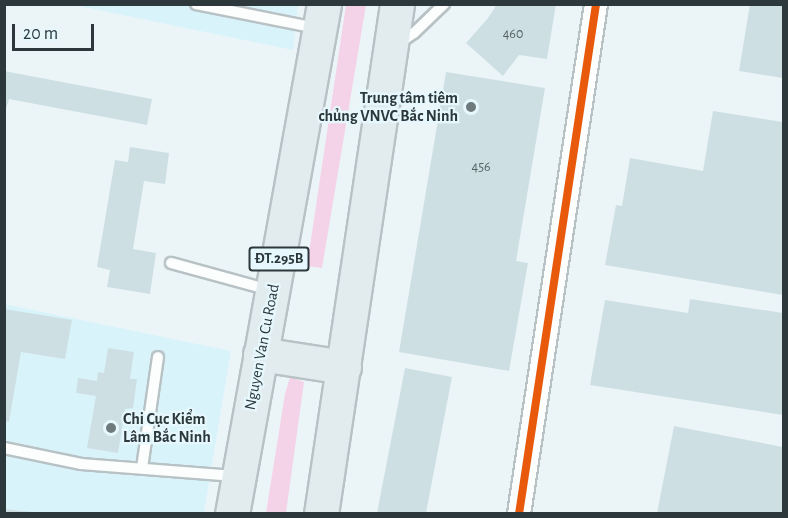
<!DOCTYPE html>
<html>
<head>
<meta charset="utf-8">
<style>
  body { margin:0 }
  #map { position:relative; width:788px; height:518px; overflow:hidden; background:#ebf5f8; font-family:"Alegreya Sans",sans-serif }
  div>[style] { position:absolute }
  .built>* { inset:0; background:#d9f3fb }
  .green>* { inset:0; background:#f4d3e8 }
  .building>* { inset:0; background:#cedfe3 }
  .roads { filter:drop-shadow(2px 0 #b8c2c5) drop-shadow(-2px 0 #b8c2c5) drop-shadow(0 2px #b8c2c5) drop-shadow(0 -2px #b8c2c5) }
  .service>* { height:10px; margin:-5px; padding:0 5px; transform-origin:5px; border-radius:5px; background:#fcfefe }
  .minor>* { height:22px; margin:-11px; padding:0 11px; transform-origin:11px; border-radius:11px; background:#fcfefe }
  .primary>* { height:33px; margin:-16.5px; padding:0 16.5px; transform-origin:16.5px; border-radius:16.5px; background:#e2ecef }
  .cycleway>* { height:8px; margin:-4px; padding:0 4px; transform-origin:4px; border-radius:4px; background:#e8590c }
  .dots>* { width:16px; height:16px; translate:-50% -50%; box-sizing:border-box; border:3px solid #e6f8fd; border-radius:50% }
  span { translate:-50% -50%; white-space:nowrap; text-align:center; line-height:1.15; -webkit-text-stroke:4.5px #e6f8fd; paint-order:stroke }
  .number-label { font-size:14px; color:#566467 }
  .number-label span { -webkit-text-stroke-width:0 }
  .shield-label span { padding:2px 4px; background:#e6f8fd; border:2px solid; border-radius:4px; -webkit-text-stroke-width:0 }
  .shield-label { font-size:15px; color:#2c383b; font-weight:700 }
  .poi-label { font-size:16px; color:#2c383b; font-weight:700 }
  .right { translate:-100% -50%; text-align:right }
  .left { translate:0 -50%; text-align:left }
  .street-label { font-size:16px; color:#2c383b }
  .frame { position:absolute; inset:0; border:6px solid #2c383b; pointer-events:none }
  .scale { position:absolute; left:12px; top:24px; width:82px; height:27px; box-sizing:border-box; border:3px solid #2c383b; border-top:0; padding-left:8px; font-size:18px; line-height:21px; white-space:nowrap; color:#2c383b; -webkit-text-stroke:4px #e6f8fd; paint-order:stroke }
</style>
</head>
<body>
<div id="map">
  <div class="built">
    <i style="clip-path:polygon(74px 5px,298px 5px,293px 50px)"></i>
    <i style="clip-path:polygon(4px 304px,231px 351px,204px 513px,5px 513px)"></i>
  </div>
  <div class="green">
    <i style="clip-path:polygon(346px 5px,366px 5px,322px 268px,307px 266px)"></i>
    <i style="clip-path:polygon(290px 377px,304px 382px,286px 513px,266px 513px,285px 394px)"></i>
  </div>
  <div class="building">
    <i style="clip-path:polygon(497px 4px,556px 4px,547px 59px,519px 55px,503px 76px,466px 43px,488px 18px)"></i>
    <i style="clip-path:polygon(750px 4px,783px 4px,783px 78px,739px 71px)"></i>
    <i style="clip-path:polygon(4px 71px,152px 99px,147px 125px,9px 99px,4px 116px)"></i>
    <i style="clip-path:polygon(446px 72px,545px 88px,516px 261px,528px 263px,509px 371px,399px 352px)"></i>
    <i style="clip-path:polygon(713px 111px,783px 122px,783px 295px,605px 265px,616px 205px,622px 206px,630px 158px,703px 171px)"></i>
    <i style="clip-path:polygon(130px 147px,169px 153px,165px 184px,144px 181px,133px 249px,156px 253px,150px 294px,107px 287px,110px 270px,97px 267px,115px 160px,128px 162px)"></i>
    <i style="clip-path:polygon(690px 299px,783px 313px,783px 415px,590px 385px,605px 300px,688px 313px)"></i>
    <i style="clip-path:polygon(4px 309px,72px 320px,65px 359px,21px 352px,9px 422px,4px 421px)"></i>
    <i style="clip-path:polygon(108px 348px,134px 352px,130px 379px,137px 379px,133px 408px,125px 409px,118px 453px,87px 448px,96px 396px,76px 393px,78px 378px,97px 381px,98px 372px,104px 373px)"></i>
    <i style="clip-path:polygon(405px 368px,452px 377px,426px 513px,377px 513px)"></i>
    <i style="clip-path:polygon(674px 426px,783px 447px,783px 513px,657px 513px)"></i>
    <i style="clip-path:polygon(4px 509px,32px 512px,32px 513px,4px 513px)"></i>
  </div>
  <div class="roads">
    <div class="service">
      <i style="left:196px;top:4px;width:122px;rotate:11.3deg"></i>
      <i style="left:399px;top:43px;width:18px;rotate:-34deg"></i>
      <i style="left:414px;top:33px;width:42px;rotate:-44deg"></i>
      <i style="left:171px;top:263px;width:103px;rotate:15.3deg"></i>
      <i style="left:4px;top:448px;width:79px;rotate:11.7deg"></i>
      <i style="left:81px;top:464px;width:154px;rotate:4.5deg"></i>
      <i style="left:142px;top:468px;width:112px;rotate:-81.8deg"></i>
    </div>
    <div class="minor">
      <i style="left:519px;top:514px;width:516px;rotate:-81.41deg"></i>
    </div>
    <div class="primary">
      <i style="left:260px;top:354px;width:85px;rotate:8.8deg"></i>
      <i style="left:232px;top:514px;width:518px;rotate:-79.77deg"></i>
      <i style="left:321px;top:514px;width:516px;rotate:-81.52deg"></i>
    </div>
  </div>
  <div class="cycleway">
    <i style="left:519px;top:514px;width:516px;rotate:-81.41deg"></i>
  </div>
  <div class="dots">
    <i style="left:471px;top:107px;background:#6f7a7d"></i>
    <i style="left:111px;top:428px;background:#6f7a7d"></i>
  </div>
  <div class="number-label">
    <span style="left:513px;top:34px">460</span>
    <span style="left:481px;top:167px">456</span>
  </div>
  <div class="shield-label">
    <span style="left:279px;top:259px">ĐT.295B</span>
  </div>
  <div class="poi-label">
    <span class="right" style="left:458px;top:107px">Trung tâm tiêm<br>chủng VNVC Bắc Ninh</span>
    <span class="left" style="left:123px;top:428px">Chi Cục Kiểm<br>Lâm Bắc Ninh</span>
  </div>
  <div class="street-label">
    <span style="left:262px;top:347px;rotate:-79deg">Nguyen Van Cu Road</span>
  </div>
  <div class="frame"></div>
  <div class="scale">20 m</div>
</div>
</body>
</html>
